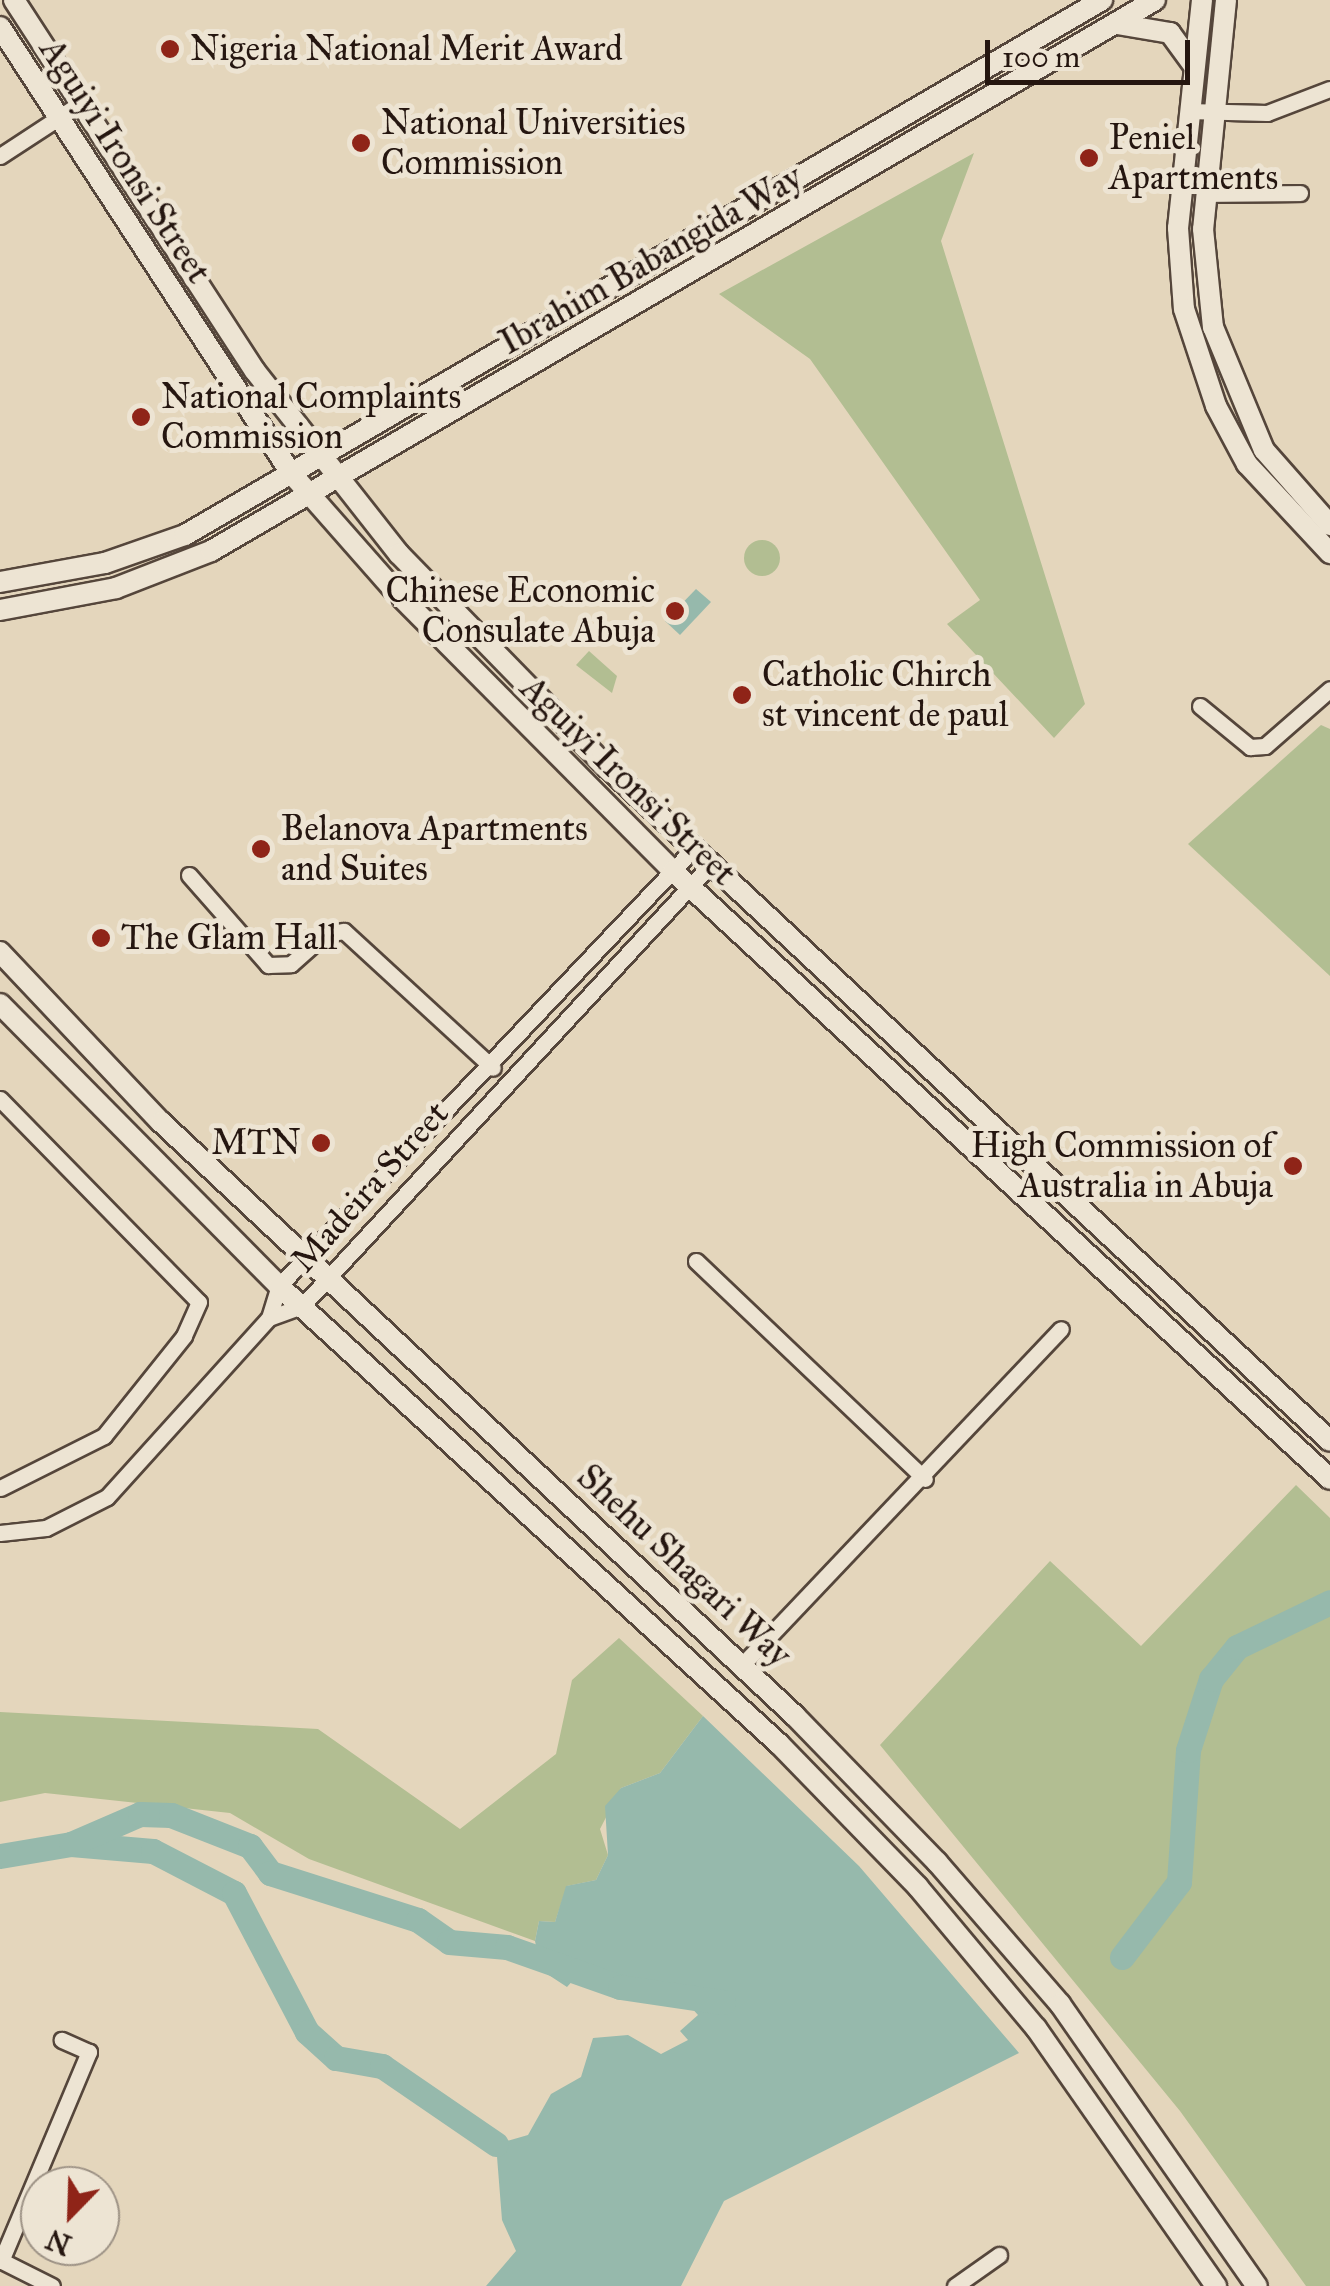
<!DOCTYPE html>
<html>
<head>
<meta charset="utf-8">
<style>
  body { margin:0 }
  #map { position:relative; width:1330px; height:2286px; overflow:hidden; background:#e4d6bc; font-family:"IM FELL Great Primer",serif }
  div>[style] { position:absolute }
  .green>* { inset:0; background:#b2be92 }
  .round { border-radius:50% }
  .water>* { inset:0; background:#96b9ac }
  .river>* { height:25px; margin:-12.5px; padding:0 12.5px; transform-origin:12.5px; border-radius:12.5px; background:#96b9ac }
  .roads { filter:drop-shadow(2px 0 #55463b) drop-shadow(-2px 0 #55463b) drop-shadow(0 2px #55463b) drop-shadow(0 -2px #55463b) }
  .minor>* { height:15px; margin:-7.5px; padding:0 7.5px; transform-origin:7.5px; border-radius:7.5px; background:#ede4d3 }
  .secondary>* { height:20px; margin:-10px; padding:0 10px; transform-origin:10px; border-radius:10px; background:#ede4d3 }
  .dots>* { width:28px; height:28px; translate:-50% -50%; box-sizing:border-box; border:5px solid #ede4d3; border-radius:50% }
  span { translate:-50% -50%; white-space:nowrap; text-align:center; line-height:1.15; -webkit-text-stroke:10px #ede4d3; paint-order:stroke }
  .poi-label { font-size:35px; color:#251610 }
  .left { translate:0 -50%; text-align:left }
  .right { translate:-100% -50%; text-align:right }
  .street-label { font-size:35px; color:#251610 }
  .north { position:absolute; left:20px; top:2166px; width:100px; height:100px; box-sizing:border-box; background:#ede4d3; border:2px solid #9d9285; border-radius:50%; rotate:203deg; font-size:28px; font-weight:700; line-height:40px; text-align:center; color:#251610 }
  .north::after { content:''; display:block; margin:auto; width:35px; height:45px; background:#8f2418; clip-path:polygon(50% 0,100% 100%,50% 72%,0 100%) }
  .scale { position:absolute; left:985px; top:40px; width:205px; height:45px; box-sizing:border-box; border:5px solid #251610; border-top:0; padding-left:12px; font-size:30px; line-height:35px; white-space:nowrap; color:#251610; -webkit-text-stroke:8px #ede4d3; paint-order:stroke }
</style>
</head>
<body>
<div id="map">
  <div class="green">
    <i style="clip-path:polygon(974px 153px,941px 241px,1085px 704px,1054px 738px,947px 624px,980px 600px,810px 359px,719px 294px)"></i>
    <i class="round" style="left:744px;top:540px;width:36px;height:36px"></i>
    <i style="clip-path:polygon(589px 651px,617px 676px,612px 693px,576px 665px)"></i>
    <i style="clip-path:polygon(1321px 725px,1330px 729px,1330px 976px,1188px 844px)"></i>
    <i style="clip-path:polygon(1296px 1485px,1330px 1518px,1330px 2286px,1306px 2286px,1180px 2111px,880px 1745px,1050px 1561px,1141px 1646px)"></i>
    <i style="clip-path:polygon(619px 1638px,703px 1716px,660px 1773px,621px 1788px,600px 1829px,608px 1855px,596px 1880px,567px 1886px,555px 1922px,539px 1921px,535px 1941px,309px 1859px,230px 1813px,45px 1793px,0 1802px,0 1712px,318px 1729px,460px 1829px,556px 1754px,572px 1680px)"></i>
  </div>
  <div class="water">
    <i style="clip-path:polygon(696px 589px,711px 602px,680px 635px,665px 621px)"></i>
    <i style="clip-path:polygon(703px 1716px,859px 1866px,1019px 2053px,724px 2201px,681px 2286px,486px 2286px,516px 2251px,502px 2220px,496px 2144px,528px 2135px,551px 2094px,581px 2077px,593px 2038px,628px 2035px,661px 2054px,688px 2040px,680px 2031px,698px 2015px,670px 1984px,652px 2000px,583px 1969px,567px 1987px,541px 1970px,535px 1941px,539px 1921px,555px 1922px,566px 1886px,596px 1880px,608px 1855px,605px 1806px,621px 1788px,660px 1773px)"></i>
  </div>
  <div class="river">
    <i style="left:71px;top:1844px;width:82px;rotate:4.9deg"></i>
    <i style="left:153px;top:1851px;width:91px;rotate:27.4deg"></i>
    <i style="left:234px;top:1893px;width:157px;rotate:62.3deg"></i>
    <i style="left:307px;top:2032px;width:39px;rotate:42deg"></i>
    <i style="left:336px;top:2058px;width:47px;rotate:9.9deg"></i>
    <i style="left:382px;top:2066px;width:138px;rotate:34.4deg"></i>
    <i style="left:0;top:1856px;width:72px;rotate:-9.6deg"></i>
    <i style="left:71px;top:1844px;width:75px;rotate:-23.5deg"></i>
    <i style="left:140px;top:1814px;width:31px;rotate:2deg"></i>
    <i style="left:171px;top:1815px;width:85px;rotate:21.4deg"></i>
    <i style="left:250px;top:1846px;width:34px;rotate:53deg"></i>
    <i style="left:270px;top:1873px;width:155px;rotate:17.6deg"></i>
    <i style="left:418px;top:1920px;width:38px;rotate:35deg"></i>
    <i style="left:449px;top:1942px;width:58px;rotate:4.9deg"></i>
    <i style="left:507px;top:1947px;width:120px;rotate:19.5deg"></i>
    <i style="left:620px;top:1987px;width:104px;rotate:8.3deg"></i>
    <i style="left:1122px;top:1957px;width:94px;rotate:-52.8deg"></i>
    <i style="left:1179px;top:1882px;width:132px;rotate:-86.1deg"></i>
    <i style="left:1188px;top:1750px;width:75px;rotate:-72.1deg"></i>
    <i style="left:1211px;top:1679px;width:41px;rotate:-50.9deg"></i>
    <i style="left:1237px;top:1647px;width:103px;rotate:-25.8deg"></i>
  </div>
  <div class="roads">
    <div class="minor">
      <i style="left:1188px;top:111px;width:79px;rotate:1.5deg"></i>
      <i style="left:1267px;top:113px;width:67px;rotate:-20.9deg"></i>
      <i style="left:0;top:156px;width:97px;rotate:-33.2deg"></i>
      <i style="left:1206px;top:194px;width:94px;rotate:-0.6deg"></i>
      <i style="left:1200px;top:706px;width:65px;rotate:39.4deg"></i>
      <i style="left:1250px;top:747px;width:15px;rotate:-4deg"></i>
      <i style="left:1265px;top:746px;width:86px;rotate:-41.2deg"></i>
      <i style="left:189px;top:875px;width:120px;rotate:48.7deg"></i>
      <i style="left:268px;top:965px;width:23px;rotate:-2deg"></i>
      <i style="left:291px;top:964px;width:45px;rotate:-41.4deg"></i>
      <i style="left:325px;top:934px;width:19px;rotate:-9deg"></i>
      <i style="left:344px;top:931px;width:202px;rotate:42.6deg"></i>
      <i style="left:0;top:1099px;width:284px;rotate:45.6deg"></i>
      <i style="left:199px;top:1302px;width:37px;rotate:114deg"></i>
      <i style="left:184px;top:1336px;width:128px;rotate:128.7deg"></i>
      <i style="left:104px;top:1436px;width:116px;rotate:153.4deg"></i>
      <i style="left:696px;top:1261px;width:316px;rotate:43.6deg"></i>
      <i style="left:269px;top:1318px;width:34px;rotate:-73deg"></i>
      <i style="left:279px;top:1286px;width:602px;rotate:-46.55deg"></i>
      <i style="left:0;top:1533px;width:46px;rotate:-6.2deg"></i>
      <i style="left:46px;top:1528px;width:68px;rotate:-26.9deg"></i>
      <i style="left:107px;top:1497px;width:241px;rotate:-47.9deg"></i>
      <i style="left:269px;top:1318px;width:35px;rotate:-20deg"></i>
      <i style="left:302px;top:1306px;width:601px;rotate:-47.23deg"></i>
      <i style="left:742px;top:1665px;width:463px;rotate:-46.5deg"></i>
      <i style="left:0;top:2260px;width:58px;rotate:26.6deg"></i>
      <i style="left:1px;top:2261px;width:227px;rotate:-67.2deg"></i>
      <i style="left:89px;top:2052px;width:30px;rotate:-156deg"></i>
      <i style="left:955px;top:2286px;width:54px;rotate:-35.2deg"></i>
    </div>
    <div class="secondary">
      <i style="left:14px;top:0;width:442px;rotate:57deg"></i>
      <i style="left:255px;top:371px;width:233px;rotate:51.8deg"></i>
      <i style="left:399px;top:554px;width:298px;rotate:45.7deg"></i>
      <i style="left:607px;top:767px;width:988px;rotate:42.99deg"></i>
      <i style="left:1202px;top:0;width:229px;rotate:96deg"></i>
      <i style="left:1178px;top:228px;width:81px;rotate:85.8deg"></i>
      <i style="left:1184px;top:309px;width:102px;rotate:71.7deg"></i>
      <i style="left:1216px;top:406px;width:66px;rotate:61.9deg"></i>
      <i style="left:1247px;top:464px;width:122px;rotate:47deg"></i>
      <i style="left:1226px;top:0;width:230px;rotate:95.7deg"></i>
      <i style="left:1203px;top:229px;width:99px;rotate:84.2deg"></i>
      <i style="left:1213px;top:327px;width:133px;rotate:67.5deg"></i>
      <i style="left:1264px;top:450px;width:100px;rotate:48.7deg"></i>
      <i style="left:1117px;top:24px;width:54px;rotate:9.6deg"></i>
      <i style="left:1170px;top:33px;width:41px;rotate:54deg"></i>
      <i style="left:0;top:27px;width:533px;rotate:56.88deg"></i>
      <i style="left:291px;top:473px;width:159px;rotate:48.6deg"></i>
      <i style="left:396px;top:592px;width:393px;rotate:45.2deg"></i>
      <i style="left:673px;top:871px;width:895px;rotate:42.78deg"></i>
      <i style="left:0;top:582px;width:107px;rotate:-10.3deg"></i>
      <i style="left:105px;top:563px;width:85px;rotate:-19.3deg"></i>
      <i style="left:185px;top:535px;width:1062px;rotate:-30.26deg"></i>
      <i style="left:0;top:610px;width:118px;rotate:-10.7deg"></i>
      <i style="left:116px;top:588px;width:102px;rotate:-21.3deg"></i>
      <i style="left:211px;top:551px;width:1093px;rotate:-30.27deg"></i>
      <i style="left:0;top:952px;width:234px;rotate:46.6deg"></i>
      <i style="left:161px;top:1122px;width:869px;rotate:43.13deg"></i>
      <i style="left:795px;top:1716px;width:204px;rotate:45.8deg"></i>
      <i style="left:937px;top:1862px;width:188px;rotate:49.1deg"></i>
      <i style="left:1060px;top:2004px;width:344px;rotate:55.1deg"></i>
      <i style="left:0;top:1004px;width:397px;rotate:45.3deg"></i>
      <i style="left:279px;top:1286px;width:678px;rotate:42.49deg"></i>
      <i style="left:779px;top:1744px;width:199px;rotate:45.8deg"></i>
      <i style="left:918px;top:1887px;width:184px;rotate:50.1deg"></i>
      <i style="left:1036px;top:2028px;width:315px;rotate:55.1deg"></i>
    </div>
  </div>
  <div class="dots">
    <i style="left:170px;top:49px;background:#8f2418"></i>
    <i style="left:361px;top:143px;background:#8f2418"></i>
    <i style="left:1089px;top:158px;background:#8f2418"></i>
    <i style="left:141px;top:417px;background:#8f2418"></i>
    <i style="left:675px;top:611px;background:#8f2418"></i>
    <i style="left:742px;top:695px;background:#8f2418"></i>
    <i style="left:261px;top:849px;background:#8f2418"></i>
    <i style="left:101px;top:938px;background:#8f2418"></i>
    <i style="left:321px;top:1143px;background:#8f2418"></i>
    <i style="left:1293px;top:1166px;background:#8f2418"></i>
  </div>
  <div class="poi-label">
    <span class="left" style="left:190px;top:49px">Nigeria National Merit Award</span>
    <span class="left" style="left:381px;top:143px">National Universities<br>Commission</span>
    <span class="left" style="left:1109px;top:158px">Peniel<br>Apartments</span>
    <span class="left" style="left:161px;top:417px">National Complaints<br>Commission</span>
    <span class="right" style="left:655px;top:611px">Chinese Economic<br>Consulate Abuja</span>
    <span class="left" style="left:762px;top:695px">Catholic Chirch<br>st vincent de paul</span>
    <span class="left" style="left:281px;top:849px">Belanova Apartments<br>and Suites</span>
    <span class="left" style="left:121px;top:938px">The Glam Hall</span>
    <span class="right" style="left:301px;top:1143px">MTN</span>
    <span class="right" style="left:1273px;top:1166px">High Commission of<br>Australia in Abuja</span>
  </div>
  <div class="street-label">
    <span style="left:125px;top:161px;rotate:57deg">Aguiyi Ironsi Street</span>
    <span style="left:651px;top:260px;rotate:-30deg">Ibrahim Babangida Way</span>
    <span style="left:628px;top:781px;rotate:44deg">Aguiyi Ironsi Street</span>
    <span style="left:370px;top:1187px;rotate:-48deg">Madeira Street</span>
    <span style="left:684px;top:1566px;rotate:43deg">Shehu Shagari Way</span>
  </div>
  <div class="north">N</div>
  <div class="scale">100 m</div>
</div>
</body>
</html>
